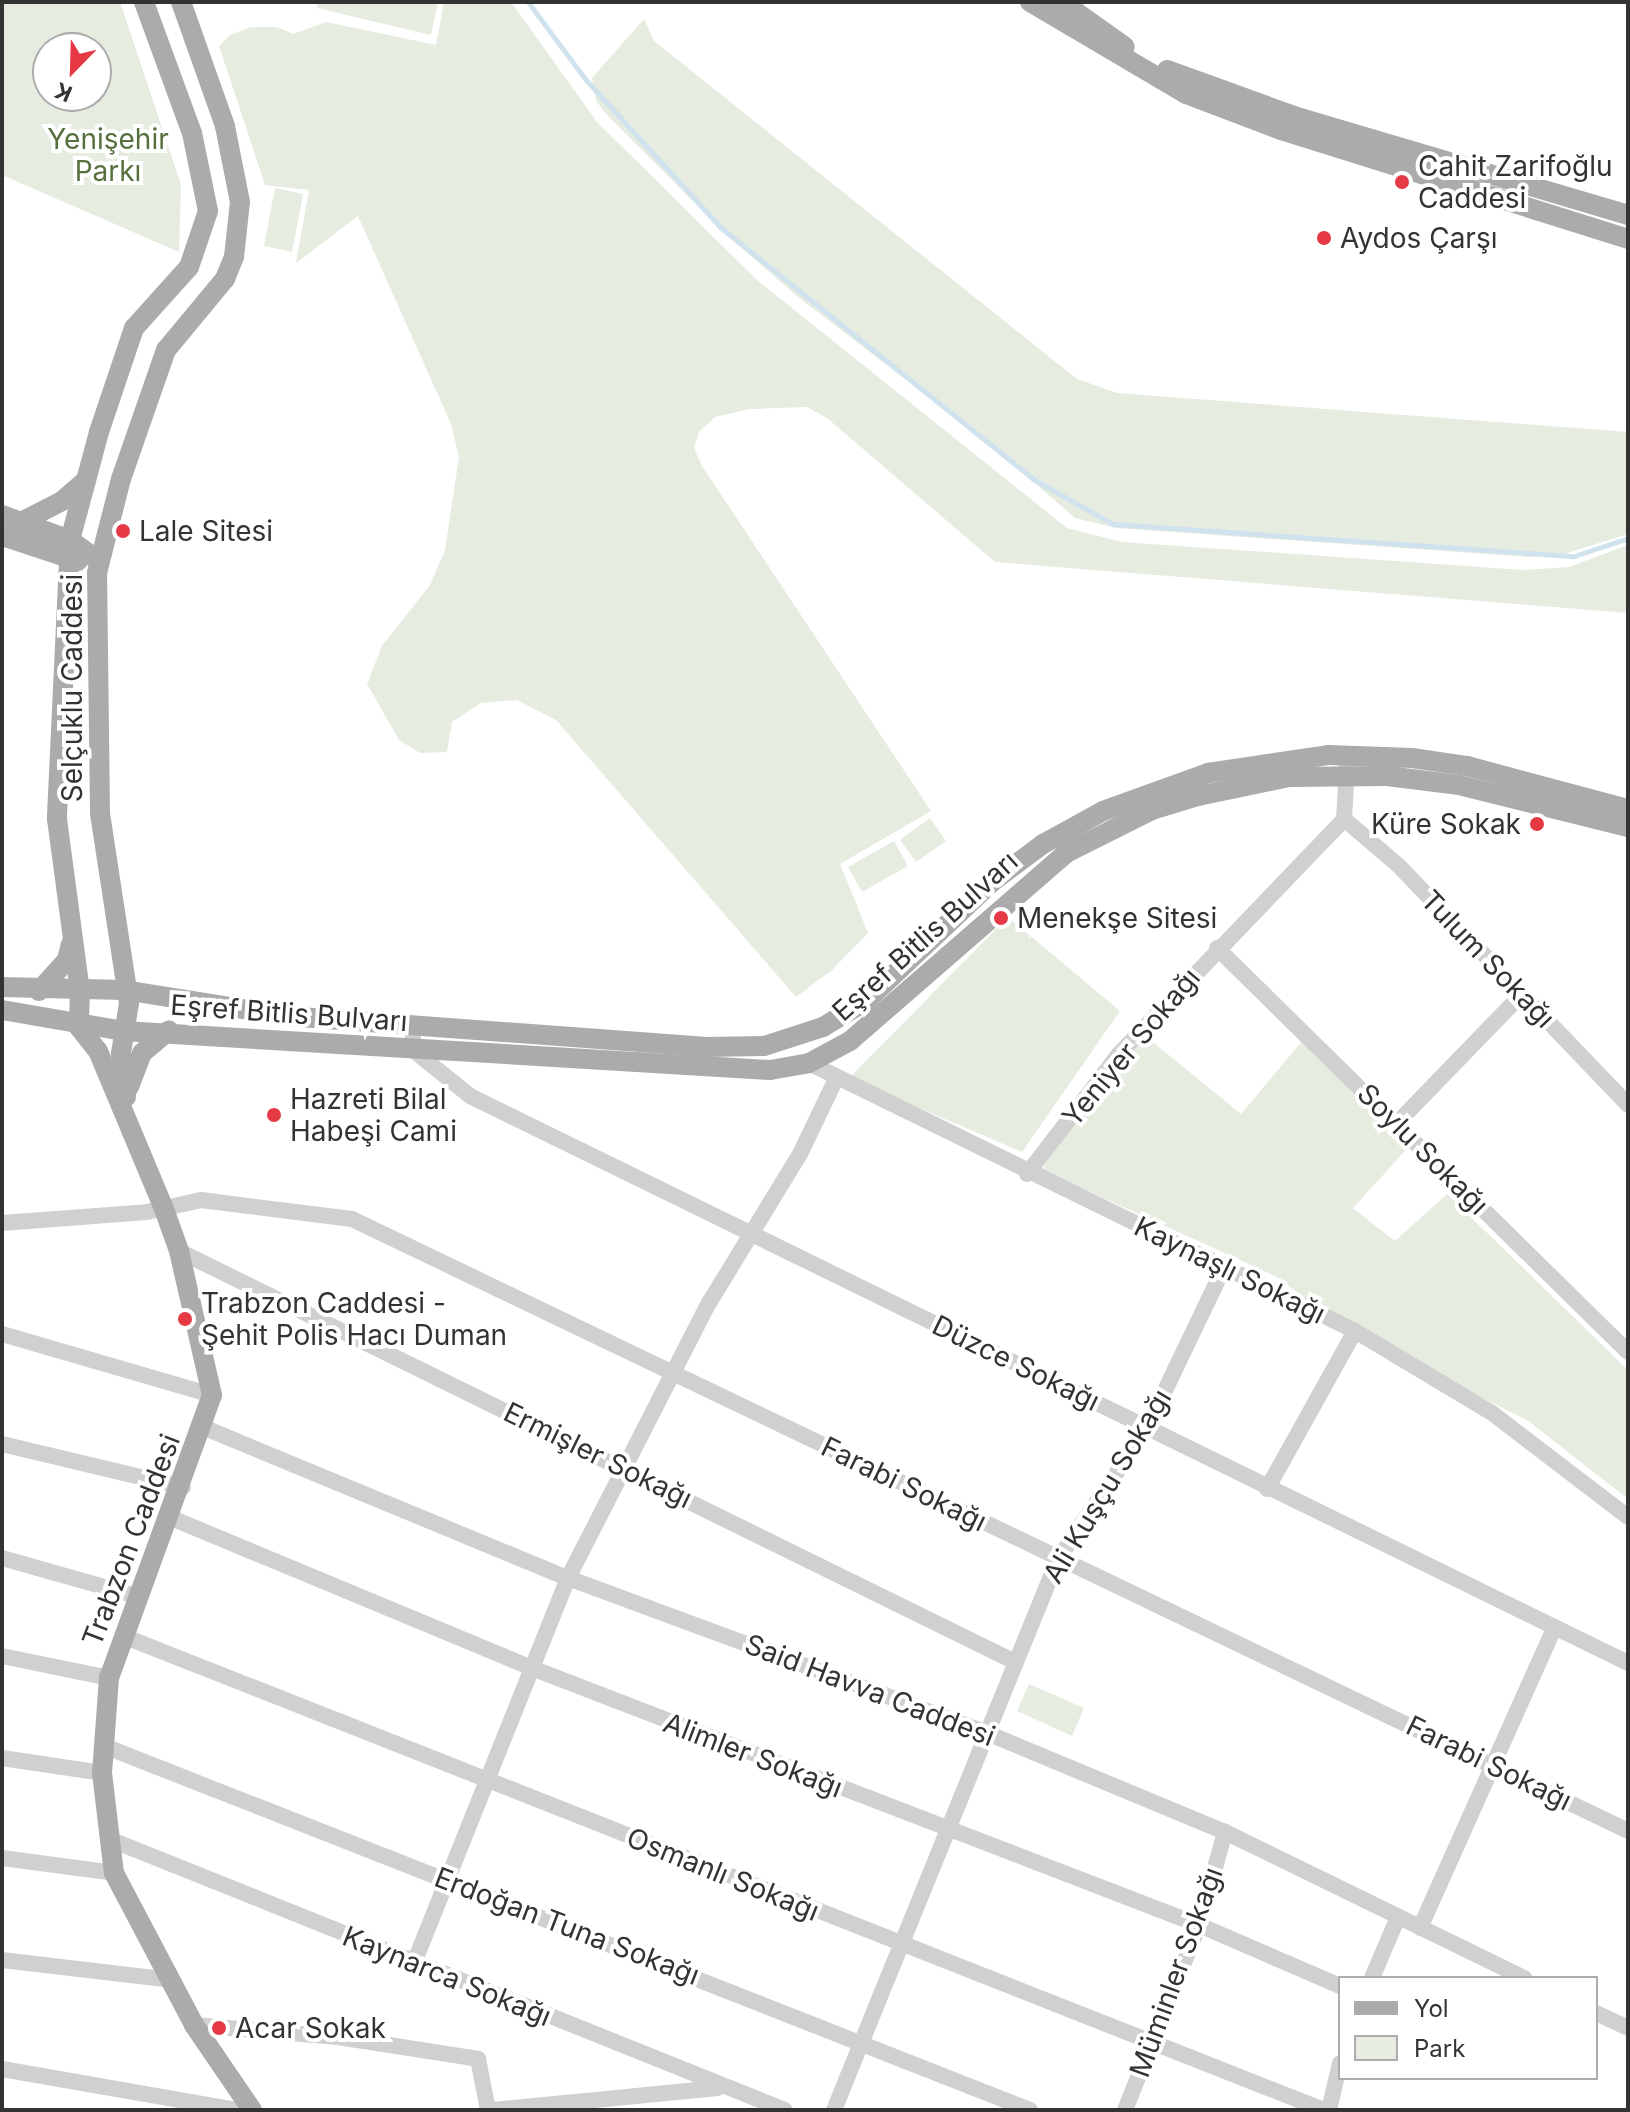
<!DOCTYPE html>
<html>
<head>
<meta charset="utf-8">
<style>
  body { margin:0 }
  #map { position:relative; width:1630px; height:2112px; overflow:hidden; background:#fff; font-family:Inter,sans-serif }
  div>[style] { position:absolute }
  .green>* { inset:0; background:#e6ecdf }
  .stream>* { height:5px; margin:-2.5px; padding:0 2.5px; transform-origin:2.5px; border-radius:2.5px; background:#cfe2ee }
  .minor>* { height:16px; margin:-8px; padding:0 8px; transform-origin:8px; border-radius:8px; background:#d0d0d0 }
  .major>* { height:20px; margin:-10px; padding:0 10px; transform-origin:10px; border-radius:10px; background:#ababab }
  .dots>* { width:22px; height:22px; translate:-50% -50%; box-sizing:border-box; border:4px solid #fff; border-radius:50% }
  span { translate:-50% -50%; white-space:nowrap; text-align:center; line-height:1.15; -webkit-text-stroke:8px #fff; paint-order:stroke }
  .park-label { font-size:28px; color:#56703f }
  .poi-label { font-size:28px; color:#333 }
  .left { translate:0 -50%; text-align:left }
  .right { translate:-100% -50%; text-align:right }
  .street-label { font-size:28px; color:#333 }
  .frame { position:absolute; inset:0; border:4px solid #333; pointer-events:none }
  .legend { position:absolute; left:1338px; top:1976px; width:260px; height:104px; box-sizing:border-box; background:#fff; border:2px solid #adadad; margin:0; padding:10px 14px; list-style:none; font-size:24px; color:#333 }
  .legend li { display:flex; align-items:center; gap:16px; height:40px }
  .legend b { width:40px; border:2px solid #adadad }
  .north { position:absolute; left:32px; top:32px; width:80px; height:80px; box-sizing:border-box; background:#fff; border:2px solid #adadad; border-radius:50%; rotate:203deg; font-size:22px; font-weight:700; line-height:32px; text-align:center; color:#333 }
  .north::after { content:''; display:block; margin:auto; width:28px; height:36px; background:#e63946; clip-path:polygon(50% 0,100% 100%,50% 72%,0 100%) }
</style>
</head>
<body>
<div id="map">
  <div class="green">
    <i style="clip-path:polygon(evenodd,2px 2px,120px 2px,181px 185px,179px 252px,2px 175px,2px 2px,96px 48px,96px 96px,48px 96px,48px 48px,96px 48px)"></i>
    <i style="clip-path:polygon(318px 2px,438px 2px,431px 35px,317px 8px)"></i>
    <i style="clip-path:polygon(444px 2px,511px 2px,597px 122px,758px 281px,1067px 528px,1122px 542px,1523px 570px,1569px 567px,1628px 545px,1628px 613px,995px 562px,827px 418px,807px 407px,750px 409px,715px 417px,699px 432px,694px 448px,702px 466px,931px 811px,840px 864px,868px 933px,832px 970px,796px 997px,556px 720px,517px 700px,481px 703px,452px 722px,447px 752px,420px 753px,399px 740px,367px 684px,382px 646px,430px 585px,445px 550px,459px 457px,451px 424px,358px 216px,296px 263px,309px 190px,265px 185px,219px 46px,230px 35px,251px 27px,277px 27px,293px 34px,326px 22px,436px 45px)"></i>
    <i style="clip-path:polygon(644px 19px,654px 41px,1077px 379px,1117px 393px,1628px 432px,1628px 534px,1564px 554px,1529px 557px,1116px 528px,1075px 518px,990px 444px,798px 297px,727px 235px,608px 116px,596px 101px,592px 78px)"></i>
    <i style="clip-path:polygon(275px 188px,303px 194px,292px 252px,264px 246px)"></i>
    <i style="clip-path:polygon(930px 818px,946px 841px,916px 862px,900px 840px)"></i>
    <i style="clip-path:polygon(894px 841px,908px 866px,862px 892px,848px 867px)"></i>
    <i style="clip-path:polygon(1008px 917px,1120px 1011px,1022px 1152px,849px 1078px)"></i>
    <i style="clip-path:polygon(1138px 1030px,1241px 1114px,1303px 1040px,1406px 1150px,1353px 1208px,1395px 1241px,1447px 1194px,1628px 1370px,1628px 1499px,1527px 1420px,1356px 1335px,1275px 1276px,1042px 1170px,1071px 1119px)"></i>
    <i style="clip-path:polygon(1029px 1684px,1084px 1708px,1072px 1736px,1017px 1711px)"></i>
  </div>
  <div class="stream">
    <i style="left:528px;top:2px;width:97px;rotate:53.4deg"></i>
    <i style="left:586px;top:80px;width:199px;rotate:47.6deg"></i>
    <i style="left:720px;top:227px;width:402px;rotate:38.8deg"></i>
    <i style="left:1033px;top:479px;width:92px;rotate:29.4deg"></i>
    <i style="left:1113px;top:524px;width:462px;rotate:4deg"></i>
    <i style="left:1574px;top:556px;width:57px;rotate:-18.4deg"></i>
  </div>
  <div class="minor">
    <i style="left:1344px;top:819px;width:72px;rotate:40.5deg"></i>
    <i style="left:1399px;top:866px;width:331px;rotate:46.2deg"></i>
    <i style="left:1217px;top:948px;width:576px;rotate:44.51deg"></i>
    <i style="left:413px;top:1025px;width:25px;rotate:90deg"></i>
    <i style="left:413px;top:1050px;width:73px;rotate:38.9deg"></i>
    <i style="left:470px;top:1096px;width:1289px;rotate:26.09deg"></i>
    <i style="left:809px;top:1063px;width:608px;rotate:26.14deg"></i>
    <i style="left:1355px;top:1331px;width:160px;rotate:30.9deg"></i>
    <i style="left:1492px;top:1413px;width:171px;rotate:37.4deg"></i>
    <i style="left:1397px;top:1123px;width:180px;rotate:-45.9deg"></i>
    <i style="left:1027px;top:1174px;width:151px;rotate:-52.5deg"></i>
    <i style="left:1119px;top:1054px;width:325px;rotate:-46.2deg"></i>
    <i style="left:1344px;top:819px;width:54px;rotate:-86.8deg"></i>
    <i style="left:2px;top:1223px;width:145px;rotate:-4.3deg"></i>
    <i style="left:147px;top:1212px;width:55px;rotate:-12.5deg"></i>
    <i style="left:201px;top:1200px;width:152px;rotate:7.2deg"></i>
    <i style="left:352px;top:1219px;width:1415px;rotate:25.62deg"></i>
    <i style="left:179px;top:1251px;width:932px;rotate:26.18deg"></i>
    <i style="left:2px;top:1334px;width:219px;rotate:16.2deg"></i>
    <i style="left:205px;top:1428px;width:393px;rotate:22.5deg"></i>
    <i style="left:568px;top:1578px;width:447px;rotate:20.3deg"></i>
    <i style="left:987px;top:1733px;width:258px;rotate:22.6deg"></i>
    <i style="left:1225px;top:1832px;width:333px;rotate:26deg"></i>
    <i style="left:2px;top:1444px;width:186px;rotate:13.4deg"></i>
    <i style="left:1267px;top:1489px;width:181px;rotate:-60.9deg"></i>
    <i style="left:169px;top:1517px;width:390px;rotate:22.6deg"></i>
    <i style="left:529px;top:1667px;width:718px;rotate:21.06deg"></i>
    <i style="left:1199px;top:1925px;width:154px;rotate:23.4deg"></i>
    <i style="left:2px;top:1558px;width:139px;rotate:15.8deg"></i>
    <i style="left:123px;top:1636px;width:1291px;rotate:21.54deg"></i>
    <i style="left:2px;top:1656px;width:109px;rotate:11.6deg"></i>
    <i style="left:104px;top:1746px;width:995px;rotate:21.46deg"></i>
    <i style="left:2px;top:1758px;width:101px;rotate:8.5deg"></i>
    <i style="left:109px;top:1839px;width:728px;rotate:21.85deg"></i>
    <i style="left:2px;top:1858px;width:113px;rotate:7.6deg"></i>
    <i style="left:1420px;top:1928px;width:326px;rotate:-65.9deg"></i>
    <i style="left:2px;top:1960px;width:170px;rotate:6.7deg"></i>
    <i style="left:414px;top:1963px;width:415px;rotate:-68.2deg"></i>
    <i style="left:568px;top:1578px;width:309px;rotate:-62.9deg"></i>
    <i style="left:709px;top:1303px;width:175px;rotate:-58.6deg"></i>
    <i style="left:800px;top:1154px;width:83px;rotate:-64.4deg"></i>
    <i style="left:1372px;top:1978px;width:66px;rotate:-66.9deg"></i>
    <i style="left:1596px;top:2013px;width:35px;rotate:25deg"></i>
    <i style="left:194px;top:2025px;width:144px;rotate:4.8deg"></i>
    <i style="left:338px;top:2037px;width:142px;rotate:8.9deg"></i>
    <i style="left:478px;top:2059px;width:52px;rotate:78.9deg"></i>
    <i style="left:2px;top:2069px;width:239px;rotate:9.9deg"></i>
    <i style="left:493px;top:2110px;width:226px;rotate:-5.6deg"></i>
    <i style="left:834px;top:2110px;width:595px;rotate:-67.88deg"></i>
    <i style="left:1058px;top:1559px;width:158px;rotate:-55.8deg"></i>
    <i style="left:1147px;top:1428px;width:181px;rotate:-64.4deg"></i>
    <i style="left:1125px;top:2110px;width:199px;rotate:-68.2deg"></i>
    <i style="left:1199px;top:1925px;width:97px;rotate:-74.4deg"></i>
    <i style="left:1329px;top:2110px;width:48px;rotate:-76.8deg"></i>
  </div>
  <div class="major">
    <i style="left:144px;top:2px;width:140px;rotate:69.9deg"></i>
    <i style="left:192px;top:133px;width:80px;rotate:78.4deg"></i>
    <i style="left:208px;top:211px;width:59px;rotate:108.7deg"></i>
    <i style="left:189px;top:267px;width:82px;rotate:132deg"></i>
    <i style="left:134px;top:328px;width:110px;rotate:108.6deg"></i>
    <i style="left:99px;top:432px;width:112px;rotate:105deg"></i>
    <i style="left:70px;top:540px;width:279px;rotate:92.7deg"></i>
    <i style="left:57px;top:819px;width:174px;rotate:82.4deg"></i>
    <i style="left:80px;top:991px;width:36px;rotate:92deg"></i>
    <i style="left:79px;top:1027px;width:31px;rotate:52deg"></i>
    <i style="left:98px;top:1051px;width:171px;rotate:67.3deg"></i>
    <i style="left:164px;top:1209px;width:45px;rotate:70.3deg"></i>
    <i style="left:179px;top:1251px;width:148px;rotate:77.1deg"></i>
    <i style="left:212px;top:1395px;width:301px;rotate:110deg"></i>
    <i style="left:109px;top:1678px;width:95px;rotate:94.2deg"></i>
    <i style="left:102px;top:1773px;width:101px;rotate:83.2deg"></i>
    <i style="left:114px;top:1873px;width:172px;rotate:62.2deg"></i>
    <i style="left:194px;top:2025px;width:103px;rotate:55.7deg"></i>
    <i style="left:1030px;top:2px;width:181px;rotate:30.5deg"></i>
    <i style="left:1186px;top:94px;width:102px;rotate:20.8deg"></i>
    <i style="left:1281px;top:130px;width:364px;rotate:17.4deg"></i>
    <i style="left:1062px;top:2px;width:77px;rotate:35.5deg"></i>
    <i style="left:1167px;top:70px;width:135px;rotate:19.9deg"></i>
    <i style="left:1294px;top:116px;width:348px;rotate:16.5deg"></i>
    <i style="left:2px;top:515px;width:72px;rotate:20.2deg"></i>
    <i style="left:70px;top:540px;width:36px;rotate:36deg"></i>
    <i style="left:21px;top:522px;width:46px;rotate:-27.1deg"></i>
    <i style="left:62px;top:501px;width:32px;rotate:-41deg"></i>
    <i style="left:2px;top:536px;width:80px;rotate:18.2deg"></i>
    <i style="left:2px;top:987px;width:122px;rotate:1.4deg"></i>
    <i style="left:124px;top:990px;width:164px;rotate:9.1deg"></i>
    <i style="left:286px;top:1016px;width:419px;rotate:4.2deg"></i>
    <i style="left:704px;top:1047px;width:60px;rotate:-1deg"></i>
    <i style="left:764px;top:1046px;width:62px;rotate:-17.9deg"></i>
    <i style="left:823px;top:1027px;width:50px;rotate:-31.2deg"></i>
    <i style="left:866px;top:1001px;width:173px;rotate:-43.4deg"></i>
    <i style="left:992px;top:882px;width:64px;rotate:-36.7deg"></i>
    <i style="left:1043px;top:844px;width:68px;rotate:-28.8deg"></i>
    <i style="left:1103px;top:811px;width:112px;rotate:-19.9deg"></i>
    <i style="left:1208px;top:773px;width:121px;rotate:-8.5deg"></i>
    <i style="left:1328px;top:755px;width:84px;rotate:2deg"></i>
    <i style="left:1412px;top:758px;width:56px;rotate:8.3deg"></i>
    <i style="left:1467px;top:766px;width:167px;rotate:15deg"></i>
    <i style="left:39px;top:991px;width:42px;rotate:-47.9deg"></i>
    <i style="left:67px;top:960px;width:16px;rotate:-76deg"></i>
    <i style="left:2px;top:1010px;width:123px;rotate:9.8deg"></i>
    <i style="left:123px;top:1031px;width:648px;rotate:3.45deg"></i>
    <i style="left:770px;top:1070px;width:40px;rotate:-10deg"></i>
    <i style="left:809px;top:1063px;width:47px;rotate:-28.2deg"></i>
    <i style="left:850px;top:1041px;width:286px;rotate:-41deg"></i>
    <i style="left:1066px;top:853px;width:96px;rotate:-26.6deg"></i>
    <i style="left:1152px;top:810px;width:48px;rotate:-16.9deg"></i>
    <i style="left:1198px;top:796px;width:93px;rotate:-11.8deg"></i>
    <i style="left:1289px;top:777px;width:98px;rotate:-0.6deg"></i>
    <i style="left:1387px;top:776px;width:73px;rotate:7.1deg"></i>
    <i style="left:1459px;top:785px;width:174px;rotate:14deg"></i>
    <i style="left:129px;top:1087px;width:36px;rotate:-69deg"></i>
    <i style="left:142px;top:1053px;width:35px;rotate:-40deg"></i>
    <i style="left:126px;top:1097px;width:44px;rotate:-96.5deg"></i>
    <i style="left:121px;top:1053px;width:51px;rotate:-80.9deg"></i>
    <i style="left:129px;top:1003px;width:192px;rotate:-98.7deg"></i>
    <i style="left:100px;top:813px;width:240px;rotate:-90.7deg"></i>
    <i style="left:97px;top:573px;width:97px;rotate:-75.7deg"></i>
    <i style="left:121px;top:479px;width:137px;rotate:-70.8deg"></i>
    <i style="left:166px;top:350px;width:92px;rotate:-50.3deg"></i>
    <i style="left:225px;top:279px;width:24px;rotate:-68deg"></i>
    <i style="left:234px;top:257px;width:55px;rotate:-83.8deg"></i>
    <i style="left:240px;top:202px;width:77px;rotate:-101.2deg"></i>
    <i style="left:225px;top:126px;width:132px;rotate:-109.5deg"></i>
  </div>
  <div class="dots">
    <i style="left:1402px;top:182px;background:#e63946"></i>
    <i style="left:1324px;top:238px;background:#e63946"></i>
    <i style="left:123px;top:531px;background:#e63946"></i>
    <i style="left:1537px;top:824px;background:#e63946"></i>
    <i style="left:1001px;top:918px;background:#e63946"></i>
    <i style="left:274px;top:1115px;background:#e63946"></i>
    <i style="left:185px;top:1319px;background:#e63946"></i>
    <i style="left:219px;top:2028px;background:#e63946"></i>
  </div>
  <div class="park-label">
    <span style="left:108px;top:155px">Yenişehir<br>Parkı</span>
  </div>
  <div class="poi-label">
    <span class="left" style="left:1418px;top:182px">Cahit Zarifoğlu<br>Caddesi</span>
    <span class="left" style="left:1340px;top:238px">Aydos Çarşı</span>
    <span class="left" style="left:139px;top:531px">Lale Sitesi</span>
    <span class="right" style="left:1521px;top:824px">Küre Sokak</span>
    <span class="left" style="left:1017px;top:918px">Menekşe Sitesi</span>
    <span class="left" style="left:290px;top:1115px">Hazreti Bilal<br>Habeşi Cami</span>
    <span class="left" style="left:201px;top:1319px">Trabzon Caddesi -<br>Şehit Polis Hacı Duman</span>
    <span class="left" style="left:235px;top:2028px">Acar Sokak</span>
  </div>
  <div class="street-label">
    <span style="left:72px;top:688px;rotate:-90deg">Selçuklu Caddesi</span>
    <span style="left:925px;top:936px;rotate:-42deg">Eşref Bitlis Bulvarı</span>
    <span style="left:1488px;top:959px;rotate:46deg">Tulum Sokağı</span>
    <span style="left:289px;top:1013px;rotate:4deg">Eşref Bitlis Bulvarı</span>
    <span style="left:1131px;top:1047px;rotate:-50deg">Yeniyer Sokağı</span>
    <span style="left:1423px;top:1149px;rotate:45deg">Soylu Sokağı</span>
    <span style="left:1230px;top:1270px;rotate:26deg">Kaynaşlı Sokağı</span>
    <span style="left:1016px;top:1363px;rotate:26deg">Düzce Sokağı</span>
    <span style="left:598px;top:1455px;rotate:26deg">Ermişler Sokağı</span>
    <span style="left:904px;top:1484px;rotate:26deg">Farabi Sokağı</span>
    <span style="left:1107px;top:1486px;rotate:-59deg">Ali Kuşçu Sokağı</span>
    <span style="left:131px;top:1540px;rotate:-69deg">Trabzon Caddesi</span>
    <span style="left:870px;top:1690px;rotate:21deg">Said Havva Caddesi</span>
    <span style="left:753px;top:1755px;rotate:21deg">Alimler Sokağı</span>
    <span style="left:1489px;top:1763px;rotate:26deg">Farabi Sokağı</span>
    <span style="left:723px;top:1874px;rotate:22deg">Osmanlı Sokağı</span>
    <span style="left:567px;top:1926px;rotate:21deg">Erdoğan Tuna Sokağı</span>
    <span style="left:1176px;top:1972px;rotate:-70deg">Müminler Sokağı</span>
    <span style="left:447px;top:1976px;rotate:22deg">Kaynarca Sokağı</span>
  </div>
  <div class="frame"></div>
  <ul class="legend">
  <li><b style="height:10px;background:#ababab"></b>Yol</li>
  <li><b style="height:22px;background:#e6ecdf"></b>Park</li>
  </ul>
  <div class="north">K</div>
</div>
</body>
</html>
